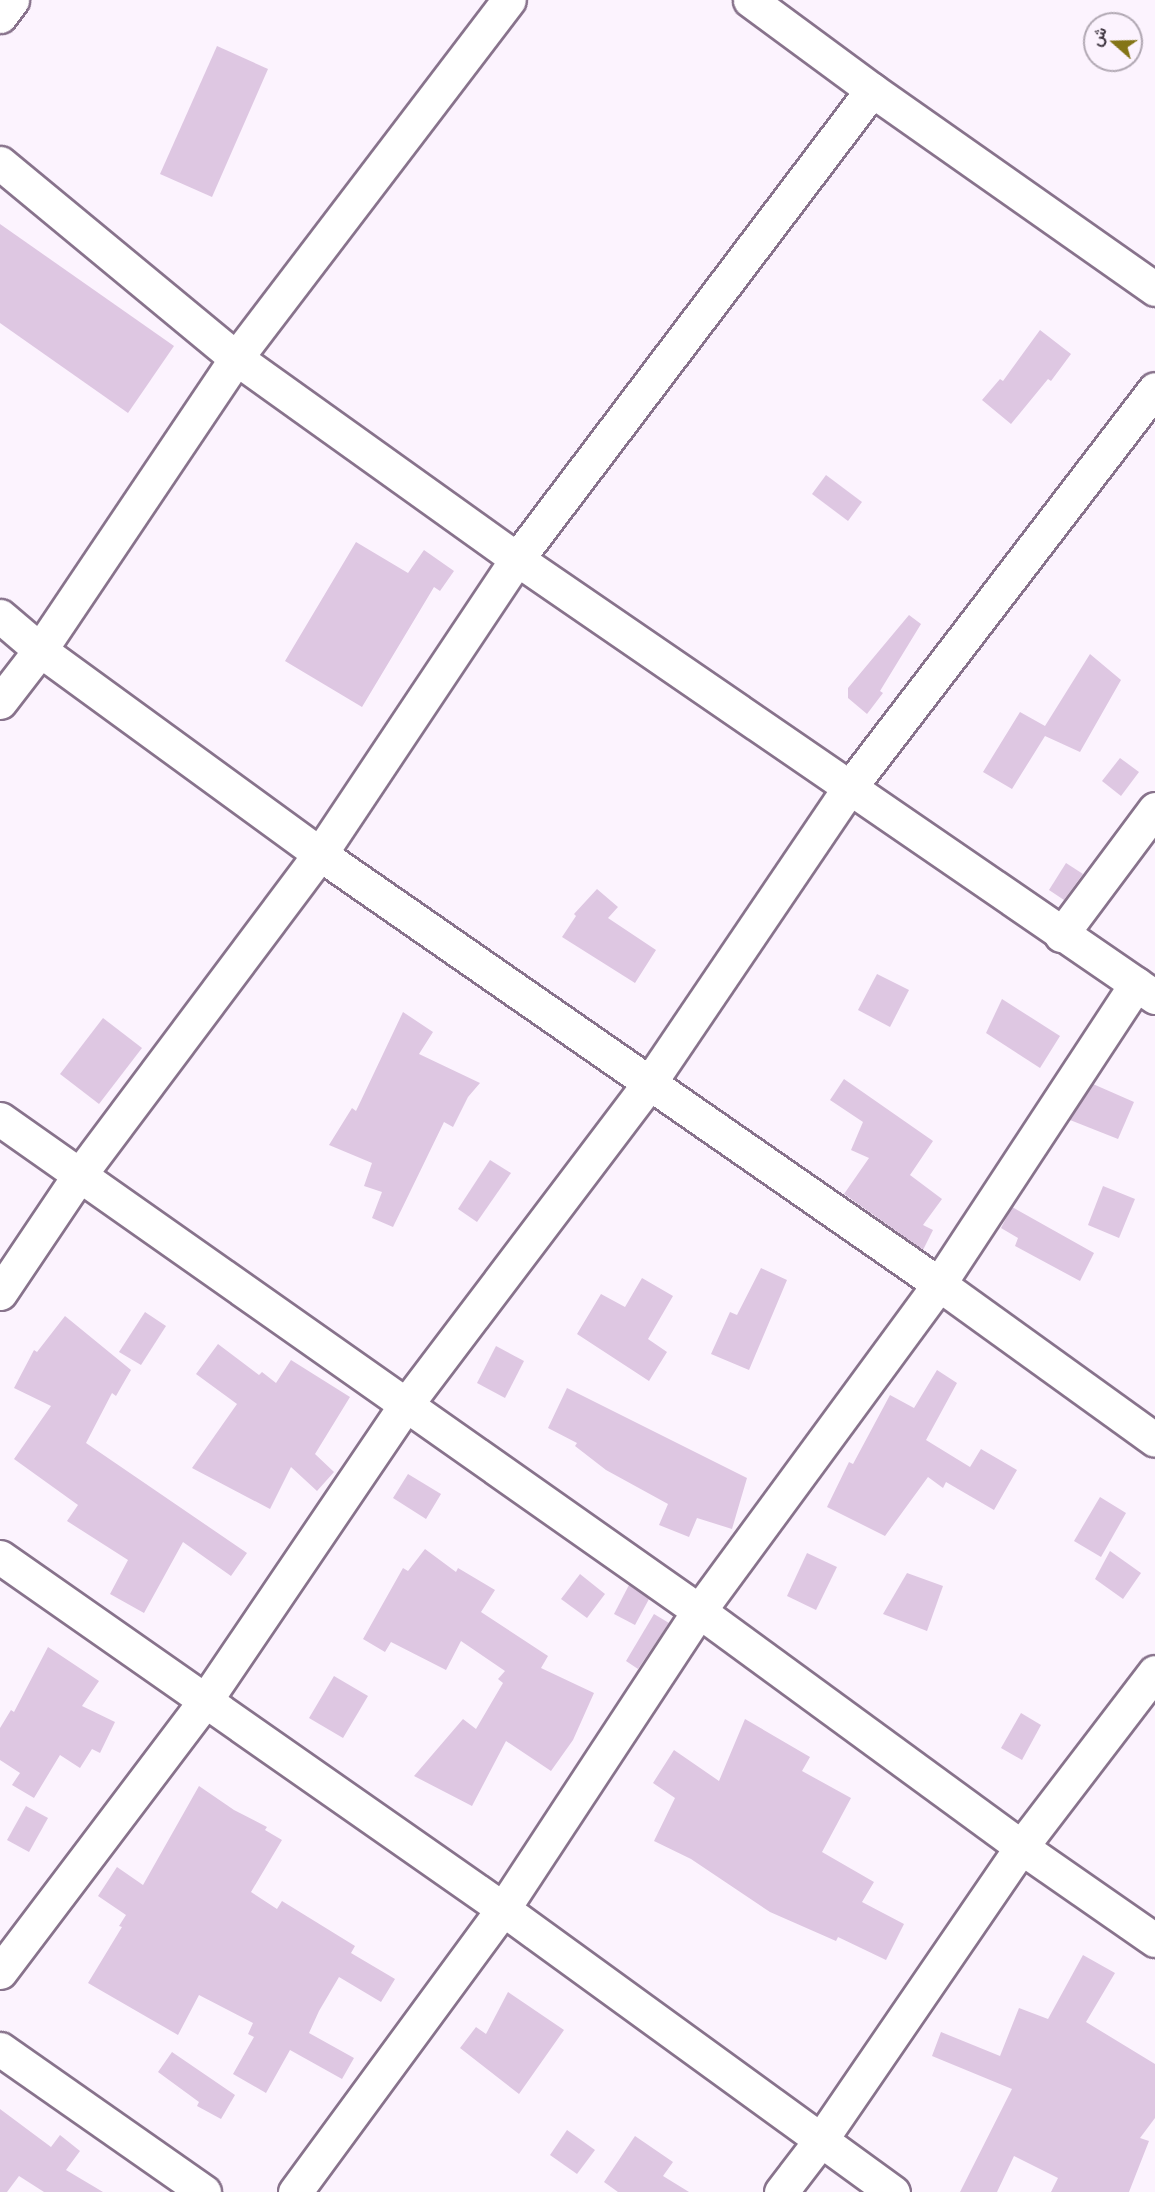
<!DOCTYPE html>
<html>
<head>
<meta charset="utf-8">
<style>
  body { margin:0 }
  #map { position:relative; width:1155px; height:2192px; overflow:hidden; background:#fcf3fe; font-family:Inter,Vazirmatn,sans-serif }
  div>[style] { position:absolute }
  .building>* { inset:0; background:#dec7e2 }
  .roads { filter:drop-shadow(2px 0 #88738c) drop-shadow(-2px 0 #88738c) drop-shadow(0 2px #88738c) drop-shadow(0 -2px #88738c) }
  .minor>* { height:33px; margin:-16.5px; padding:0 16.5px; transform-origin:16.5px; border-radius:16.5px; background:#fff }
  span { translate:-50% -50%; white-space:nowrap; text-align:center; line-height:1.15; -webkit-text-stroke:6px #fcf3fe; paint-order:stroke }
  .north { position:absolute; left:1083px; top:12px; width:60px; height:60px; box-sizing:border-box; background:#fcf3fe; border:2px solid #b1a8b3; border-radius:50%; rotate:290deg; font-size:16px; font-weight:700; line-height:24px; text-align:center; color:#403742 }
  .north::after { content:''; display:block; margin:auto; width:21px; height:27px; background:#847517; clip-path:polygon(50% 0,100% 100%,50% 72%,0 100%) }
</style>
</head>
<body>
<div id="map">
  <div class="building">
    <i style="clip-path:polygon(217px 46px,268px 69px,212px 197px,160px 174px)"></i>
    <i style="clip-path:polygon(0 224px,174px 346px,128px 413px,0 323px)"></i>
    <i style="clip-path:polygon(1040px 330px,1071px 354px,1051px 381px,1048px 379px,1011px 424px,982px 400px,1000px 379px,1003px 381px)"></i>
    <i style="clip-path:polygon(826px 475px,862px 502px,848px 521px,812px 494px)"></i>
    <i style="clip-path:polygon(356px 542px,408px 573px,424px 550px,454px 571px,440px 591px,434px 587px,362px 707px,285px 661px)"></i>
    <i style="clip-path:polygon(909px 615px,921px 624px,880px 691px,883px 693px,867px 714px,848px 698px,848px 688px)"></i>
    <i style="clip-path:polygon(1090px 654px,1121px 680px,1080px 752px,1045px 736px,1012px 789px,983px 772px,1020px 712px,1045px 726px)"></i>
    <i style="clip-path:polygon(1120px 758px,1139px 772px,1121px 796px,1102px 781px)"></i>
    <i style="clip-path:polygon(1066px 863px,1083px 874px,1064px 900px,1049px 890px)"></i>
    <i style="clip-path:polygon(597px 889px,618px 907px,608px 918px,656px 950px,635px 983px,562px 937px,576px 916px,574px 914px)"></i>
    <i style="clip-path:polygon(877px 974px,909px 990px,890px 1027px,858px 1010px)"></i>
    <i style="clip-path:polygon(1002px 999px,1060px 1036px,1040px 1068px,986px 1033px)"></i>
    <i style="clip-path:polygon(403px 1012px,433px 1032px,419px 1054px,480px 1083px,468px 1097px,453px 1127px,444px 1122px,393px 1227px,372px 1218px,382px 1192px,364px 1186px,372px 1163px,329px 1145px,352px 1108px,356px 1111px)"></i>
    <i style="clip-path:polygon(103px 1018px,142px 1048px,99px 1104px,60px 1074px)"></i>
    <i style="clip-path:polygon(844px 1079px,933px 1141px,910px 1175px,942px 1199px,923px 1225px,933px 1230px,923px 1250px,844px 1194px,869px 1158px,851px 1150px,863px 1122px,830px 1100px)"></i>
    <i style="clip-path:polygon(1093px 1084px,1134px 1102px,1118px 1139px,1070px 1120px)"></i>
    <i style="clip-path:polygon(490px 1160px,511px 1173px,477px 1222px,458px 1209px)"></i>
    <i style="clip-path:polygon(1103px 1186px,1135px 1199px,1119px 1238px,1088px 1225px)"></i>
    <i style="clip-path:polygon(1012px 1207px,1094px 1253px,1080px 1281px,1015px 1246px,1018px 1238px,1001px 1228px)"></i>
    <i style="clip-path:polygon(761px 1268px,787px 1280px,749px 1370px,711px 1354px,730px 1312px,737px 1315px)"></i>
    <i style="clip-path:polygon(642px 1278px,673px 1296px,648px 1339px,667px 1352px,649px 1381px,577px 1334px,601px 1294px,625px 1307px)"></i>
    <i style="clip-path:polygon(145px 1312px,166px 1326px,141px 1365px,119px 1352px)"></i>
    <i style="clip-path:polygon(65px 1316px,131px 1370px,116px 1396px,112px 1393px,86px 1443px,247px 1553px,231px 1576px,183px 1542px,144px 1613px,110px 1594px,128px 1560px,67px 1521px,78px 1505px,14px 1459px,51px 1406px,14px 1388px,34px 1350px,37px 1352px)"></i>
    <i style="clip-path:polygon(218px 1344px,259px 1375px,262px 1372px,276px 1383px,291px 1360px,350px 1397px,315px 1454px,334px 1472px,317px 1491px,291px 1467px,270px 1509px,192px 1468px,237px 1404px,196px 1374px)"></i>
    <i style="clip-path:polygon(496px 1346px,524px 1361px,505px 1398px,477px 1383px)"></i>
    <i style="clip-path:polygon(937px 1370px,957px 1383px,926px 1440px,970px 1467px,981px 1449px,1017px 1470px,994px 1510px,946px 1482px,943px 1488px,928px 1477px,885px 1536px,827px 1507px,849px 1462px,853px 1464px,890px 1395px,914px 1408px)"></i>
    <i style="clip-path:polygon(567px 1388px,747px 1478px,732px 1529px,697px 1518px,689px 1537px,659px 1525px,668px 1504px,606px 1470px,575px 1446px,577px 1443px,548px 1428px)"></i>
    <i style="clip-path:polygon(408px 1474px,441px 1494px,426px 1519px,393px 1498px)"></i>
    <i style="clip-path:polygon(1100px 1497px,1126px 1513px,1101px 1557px,1074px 1541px)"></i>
    <i style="clip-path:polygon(425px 1549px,456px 1572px,458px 1568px,495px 1590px,481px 1612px,548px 1656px,541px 1668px,594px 1693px,573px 1740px,551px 1771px,506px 1741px,472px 1806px,414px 1776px,463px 1719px,476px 1729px,503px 1683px,498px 1679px,505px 1671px,461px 1641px,446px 1670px,391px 1642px,385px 1652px,363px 1639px,403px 1568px,408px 1571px)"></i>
    <i style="clip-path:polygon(1110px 1551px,1141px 1573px,1123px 1599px,1095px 1579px)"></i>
    <i style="clip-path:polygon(807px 1553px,837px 1567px,816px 1610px,787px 1596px)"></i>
    <i style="clip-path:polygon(907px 1573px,943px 1586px,927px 1631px,883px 1614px)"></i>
    <i style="clip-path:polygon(580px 1574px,605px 1594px,587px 1618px,561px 1599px)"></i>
    <i style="clip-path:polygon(629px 1585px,649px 1599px,635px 1625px,614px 1614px)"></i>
    <i style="clip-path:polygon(654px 1614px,669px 1623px,638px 1669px,626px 1661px)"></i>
    <i style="clip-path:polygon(48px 1647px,99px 1681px,82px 1706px,115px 1722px,100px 1753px,92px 1749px,80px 1768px,60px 1755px,34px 1798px,12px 1785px,20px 1773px,0 1760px,0 1728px,11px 1710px,14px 1712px)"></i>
    <i style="clip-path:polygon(334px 1676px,368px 1696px,343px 1738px,309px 1718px)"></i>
    <i style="clip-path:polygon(1021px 1713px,1041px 1725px,1022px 1760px,1001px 1748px)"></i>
    <i style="clip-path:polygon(745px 1719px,810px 1757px,802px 1771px,851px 1798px,822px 1852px,874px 1882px,862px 1902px,904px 1924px,886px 1960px,838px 1937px,836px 1941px,770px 1912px,691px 1859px,654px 1841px,675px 1798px,653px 1783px,674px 1750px,719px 1781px)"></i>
    <i style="clip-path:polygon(199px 1786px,234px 1810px,267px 1827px,265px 1830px,282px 1840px,251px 1892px,277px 1909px,282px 1901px,355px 1946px,351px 1953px,395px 1979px,381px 2002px,339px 1977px,319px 2011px,309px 2033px,354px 2058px,342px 2079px,290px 2050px,266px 2093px,233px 2074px,254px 2037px,248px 2034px,253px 2023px,199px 1995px,178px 2035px,88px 1983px,122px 1927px,119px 1926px,126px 1915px,98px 1896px,117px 1867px,143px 1885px)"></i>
    <i style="clip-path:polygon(26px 1806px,48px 1818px,29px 1852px,7px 1840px)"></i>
    <i style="clip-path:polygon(1083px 1955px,1115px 1973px,1086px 2022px,1155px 2064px,1155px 2118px,1140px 2138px,1149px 2141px,1129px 2192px,1051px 2192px,1058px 2178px,1014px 2156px,997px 2192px,960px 2192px,1012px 2089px,932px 2056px,941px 2032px,1000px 2056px,1019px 2008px,1048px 2019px)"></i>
    <i style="clip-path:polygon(508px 1992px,564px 2030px,519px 2094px,460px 2048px,476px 2027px,486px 2034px)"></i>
    <i style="clip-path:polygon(172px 2052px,235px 2095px,221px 2119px,197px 2106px,199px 2102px,158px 2072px)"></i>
    <i style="clip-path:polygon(0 2109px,51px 2147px,60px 2135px,80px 2151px,66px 2170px,103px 2192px,44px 2192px,19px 2176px,7px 2192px,0 2192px)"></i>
    <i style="clip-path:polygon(567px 2130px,595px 2150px,577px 2174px,550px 2155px)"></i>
    <i style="clip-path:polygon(635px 2136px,673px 2162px,663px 2176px,689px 2192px,618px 2192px,604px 2182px)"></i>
  </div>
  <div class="roads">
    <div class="minor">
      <i style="left:750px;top:0;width:152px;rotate:36.4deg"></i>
      <i style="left:872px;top:90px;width:346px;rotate:35.1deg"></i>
      <i style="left:0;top:16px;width:20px;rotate:-53deg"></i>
      <i style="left:0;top:163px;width:306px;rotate:39.6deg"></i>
      <i style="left:236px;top:358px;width:345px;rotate:35.6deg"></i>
      <i style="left:517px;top:559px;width:774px;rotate:34.47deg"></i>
      <i style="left:0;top:616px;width:52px;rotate:40.4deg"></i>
      <i style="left:40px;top:650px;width:346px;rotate:36.1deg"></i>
      <i style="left:320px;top:854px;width:754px;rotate:34.79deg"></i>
      <i style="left:939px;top:1284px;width:266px;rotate:35.8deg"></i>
      <i style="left:0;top:702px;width:66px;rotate:-52.4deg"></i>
      <i style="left:40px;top:650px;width:352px;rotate:-56.1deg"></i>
      <i style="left:236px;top:358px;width:450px;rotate:-52.7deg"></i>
      <i style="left:1061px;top:935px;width:157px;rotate:-53.3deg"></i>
      <i style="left:0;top:1119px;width:855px;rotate:35.14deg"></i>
      <i style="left:699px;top:1611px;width:399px;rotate:36.2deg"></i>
      <i style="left:1021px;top:1847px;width:163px;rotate:34.8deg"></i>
      <i style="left:0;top:1293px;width:140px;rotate:-56.1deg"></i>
      <i style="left:78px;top:1177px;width:404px;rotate:-53.2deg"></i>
      <i style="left:320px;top:854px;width:355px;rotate:-56.3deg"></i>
      <i style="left:517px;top:559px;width:588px;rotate:-52.88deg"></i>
      <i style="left:0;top:1557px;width:614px;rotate:34.98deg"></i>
      <i style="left:503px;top:1909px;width:482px;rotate:36deg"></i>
      <i style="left:0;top:1972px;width:340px;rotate:-52.9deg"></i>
      <i style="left:205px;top:1701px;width:356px;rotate:-55.9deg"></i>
      <i style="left:405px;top:1406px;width:406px;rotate:-52.9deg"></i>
      <i style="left:650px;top:1082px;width:356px;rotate:-55.9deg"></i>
      <i style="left:850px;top:787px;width:501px;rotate:-52.54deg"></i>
      <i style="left:0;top:2049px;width:249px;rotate:35deg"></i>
      <i style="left:295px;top:2192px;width:351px;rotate:-53.7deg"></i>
      <i style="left:503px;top:1909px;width:357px;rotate:-56.7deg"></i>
      <i style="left:699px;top:1611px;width:406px;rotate:-53.7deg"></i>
      <i style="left:939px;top:1284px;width:359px;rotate:-56.7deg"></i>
      <i style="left:781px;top:2192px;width:64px;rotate:-52.6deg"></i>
      <i style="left:820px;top:2141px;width:356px;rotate:-55.6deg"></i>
      <i style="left:1021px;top:1847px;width:220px;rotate:-52.6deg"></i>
    </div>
  </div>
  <div class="north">ش</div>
</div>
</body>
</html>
